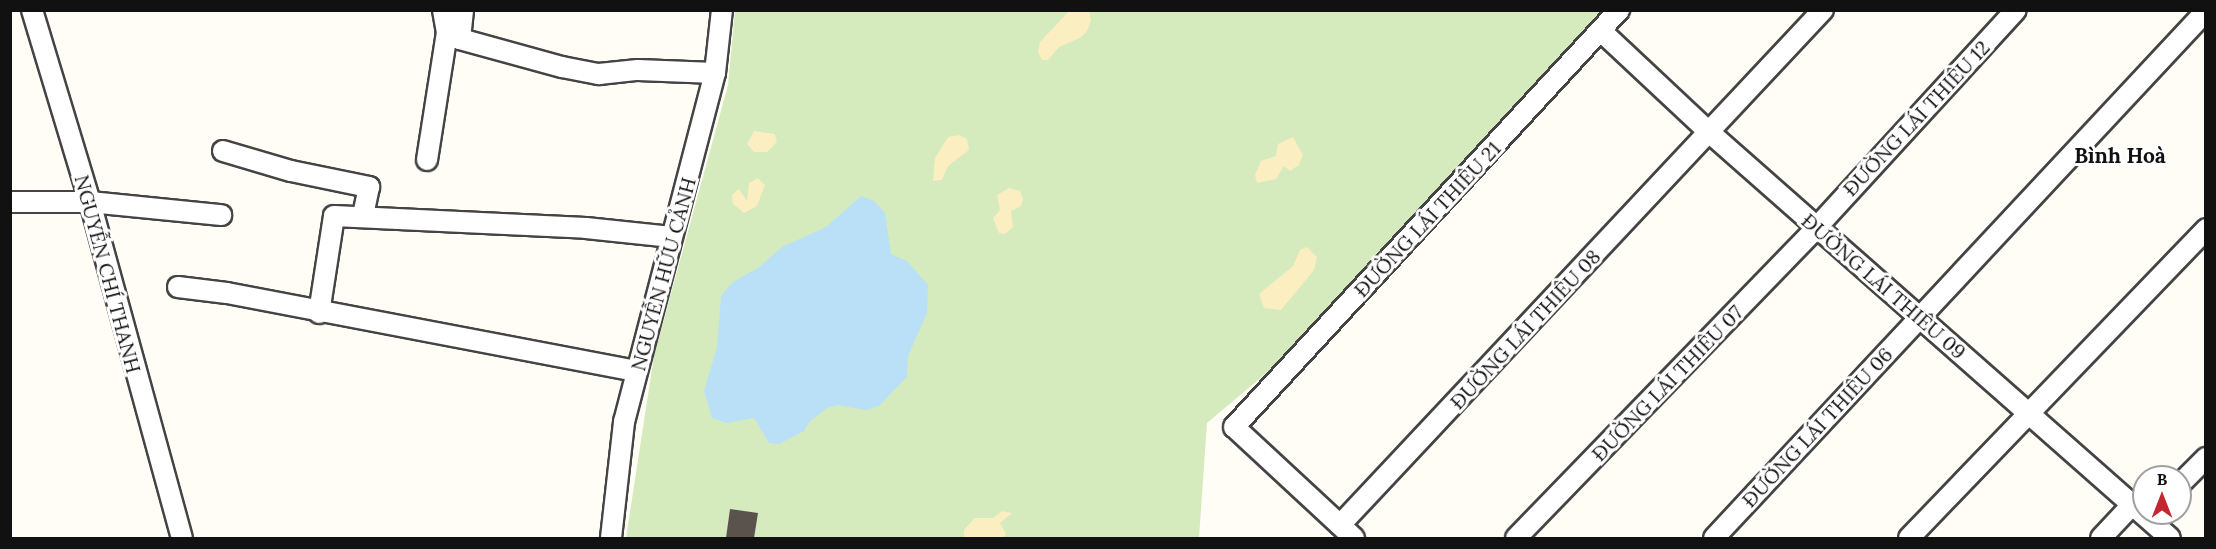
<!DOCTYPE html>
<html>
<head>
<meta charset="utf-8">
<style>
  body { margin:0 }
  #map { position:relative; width:2216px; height:549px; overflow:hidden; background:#fffdf5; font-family:Lora,serif }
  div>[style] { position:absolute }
  .green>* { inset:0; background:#d5ebbd }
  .sand>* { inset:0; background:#fbeec1 }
  .water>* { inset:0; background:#b9e0f7 }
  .building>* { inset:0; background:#5a524d }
  .roads { filter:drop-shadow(2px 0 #444) drop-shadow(-2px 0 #444) drop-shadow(0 2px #444) drop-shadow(0 -2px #444) }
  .minor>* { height:20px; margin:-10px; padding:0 10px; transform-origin:10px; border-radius:10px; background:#fff }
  span { translate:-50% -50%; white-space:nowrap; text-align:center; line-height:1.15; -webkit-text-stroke:6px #fff; paint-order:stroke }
  .street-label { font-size:20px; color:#111 }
  .neighbourhood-label { font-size:21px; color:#111; font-weight:700 }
  .frame { position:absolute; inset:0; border:12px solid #111; pointer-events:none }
  .north { position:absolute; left:2132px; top:465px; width:60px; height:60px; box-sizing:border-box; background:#fff; border:2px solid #a0a0a0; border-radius:50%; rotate:0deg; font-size:16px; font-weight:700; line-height:24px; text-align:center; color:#111 }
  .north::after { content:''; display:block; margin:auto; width:21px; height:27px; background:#c4262e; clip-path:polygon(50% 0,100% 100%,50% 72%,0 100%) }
</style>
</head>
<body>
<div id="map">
  <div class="green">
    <i style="clip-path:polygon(735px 11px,1607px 11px,1295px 349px,1207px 423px,1199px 538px,626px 538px,654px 356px,728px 85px)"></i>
  </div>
  <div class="sand">
    <i style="clip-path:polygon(1069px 11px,1089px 11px,1091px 20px,1087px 31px,1080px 38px,1059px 47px,1048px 60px,1042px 60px,1038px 52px,1040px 42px)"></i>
    <i style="clip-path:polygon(754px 131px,775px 134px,777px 142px,767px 152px,754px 152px,747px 144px)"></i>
    <i style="clip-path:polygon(959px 135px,967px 139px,969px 150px,948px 166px,942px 180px,933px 181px,935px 158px,948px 137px)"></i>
    <i style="clip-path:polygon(1293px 137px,1303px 155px,1299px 165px,1290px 171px,1284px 166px,1276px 179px,1257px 183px,1255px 175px,1261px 161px,1276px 156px,1278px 144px)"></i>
    <i style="clip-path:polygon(758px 178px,765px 185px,757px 206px,744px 213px,733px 204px,732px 195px,739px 189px,747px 201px,749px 183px)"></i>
    <i style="clip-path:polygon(1009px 188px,1020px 191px,1023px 199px,1021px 206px,1011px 211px,1013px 227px,1005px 234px,999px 233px,993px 218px,1000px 210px,997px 195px)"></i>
    <i style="clip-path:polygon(1307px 247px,1317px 257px,1314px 270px,1281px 310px,1264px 308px,1259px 294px,1293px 266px,1300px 250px)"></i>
    <i style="clip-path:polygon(1002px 511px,1012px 513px,1000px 523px,1006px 534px,1003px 538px,964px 538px,964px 530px,975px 518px,993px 518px)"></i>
  </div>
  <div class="water">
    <i style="clip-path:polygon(861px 196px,874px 201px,885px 213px,891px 254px,907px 261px,928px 285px,927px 313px,908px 356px,907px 377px,879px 406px,866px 410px,837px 405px,827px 408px,810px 421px,804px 431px,779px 444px,769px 443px,754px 418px,726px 423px,712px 418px,704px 391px,717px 347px,721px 296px,733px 282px,758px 268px,782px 247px,826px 227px)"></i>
  </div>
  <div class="building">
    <i style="clip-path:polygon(730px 509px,758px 513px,754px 538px,726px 538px)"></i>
  </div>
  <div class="roads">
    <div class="minor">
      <i style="left:32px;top:10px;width:201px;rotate:73.2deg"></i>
      <i style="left:90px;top:202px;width:348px;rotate:74.7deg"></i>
      <i style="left:443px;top:10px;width:23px;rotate:80deg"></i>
      <i style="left:447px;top:33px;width:14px;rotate:25deg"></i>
      <i style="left:460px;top:39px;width:106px;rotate:15.4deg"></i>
      <i style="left:562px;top:67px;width:38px;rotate:11deg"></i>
      <i style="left:599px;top:74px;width:39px;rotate:-6deg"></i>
      <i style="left:638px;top:70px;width:77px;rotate:2.2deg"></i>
      <i style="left:1601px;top:31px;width:148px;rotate:43.1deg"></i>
      <i style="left:1709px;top:132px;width:614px;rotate:41.37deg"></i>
      <i style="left:460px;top:39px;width:29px;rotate:-84deg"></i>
      <i style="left:223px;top:151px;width:71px;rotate:16.4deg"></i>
      <i style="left:291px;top:171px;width:80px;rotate:11.6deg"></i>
      <i style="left:369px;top:187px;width:30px;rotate:102deg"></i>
      <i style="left:427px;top:160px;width:129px;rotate:-81.1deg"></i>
      <i style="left:10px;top:202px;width:80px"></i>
      <i style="left:90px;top:202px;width:132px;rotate:5.7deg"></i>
      <i style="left:178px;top:287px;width:49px;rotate:7deg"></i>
      <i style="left:227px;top:293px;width:417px;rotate:10.8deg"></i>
      <i style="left:319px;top:313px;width:98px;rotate:-81.2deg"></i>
      <i style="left:334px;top:216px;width:252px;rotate:2.7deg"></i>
      <i style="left:586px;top:228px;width:86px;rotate:6deg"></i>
      <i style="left:2180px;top:484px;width:37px;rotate:-45deg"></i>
      <i style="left:1340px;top:525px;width:706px;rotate:-46.84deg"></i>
      <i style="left:611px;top:538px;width:117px;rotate:-83.6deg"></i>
      <i style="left:624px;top:422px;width:361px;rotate:-75.4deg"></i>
      <i style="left:715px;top:73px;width:63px;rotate:-83.7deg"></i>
      <i style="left:1354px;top:538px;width:163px;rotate:-137.2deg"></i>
      <i style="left:1234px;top:427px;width:568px;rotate:-47.28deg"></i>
      <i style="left:1516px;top:538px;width:433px;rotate:-45.9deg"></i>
      <i style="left:1817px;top:227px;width:294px;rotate:-47.5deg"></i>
      <i style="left:1714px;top:538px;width:721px;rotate:-46.97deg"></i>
      <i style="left:1909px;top:538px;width:429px;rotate:-46.1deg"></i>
      <i style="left:2101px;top:538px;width:45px;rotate:-46.8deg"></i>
    </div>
  </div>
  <div class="street-label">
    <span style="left:1916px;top:118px;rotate:-47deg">ĐƯỜNG LÁI THIÊU 12</span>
    <span style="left:1427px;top:219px;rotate:-47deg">ĐƯỜNG LÁI THIÊU 21</span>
    <span style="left:108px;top:274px;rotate:75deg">NGUYỄN CHÍ THANH</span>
    <span style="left:663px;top:274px;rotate:-75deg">NGUYỄN HỮU CẢNH</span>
    <span style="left:1884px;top:286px;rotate:41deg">ĐƯỜNG LÁI THIÊU 09</span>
    <span style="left:1525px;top:329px;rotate:-47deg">ĐƯỜNG LÁI THIÊU 08</span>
    <span style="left:1667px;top:383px;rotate:-46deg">ĐƯỜNG LÁI THIÊU 07</span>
    <span style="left:1817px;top:427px;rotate:-47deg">ĐƯỜNG LÁI THIÊU 06</span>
  </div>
  <div class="neighbourhood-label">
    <span style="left:2120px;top:156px">Bình Hoà</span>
  </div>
  <div class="frame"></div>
  <div class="north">B</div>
</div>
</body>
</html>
